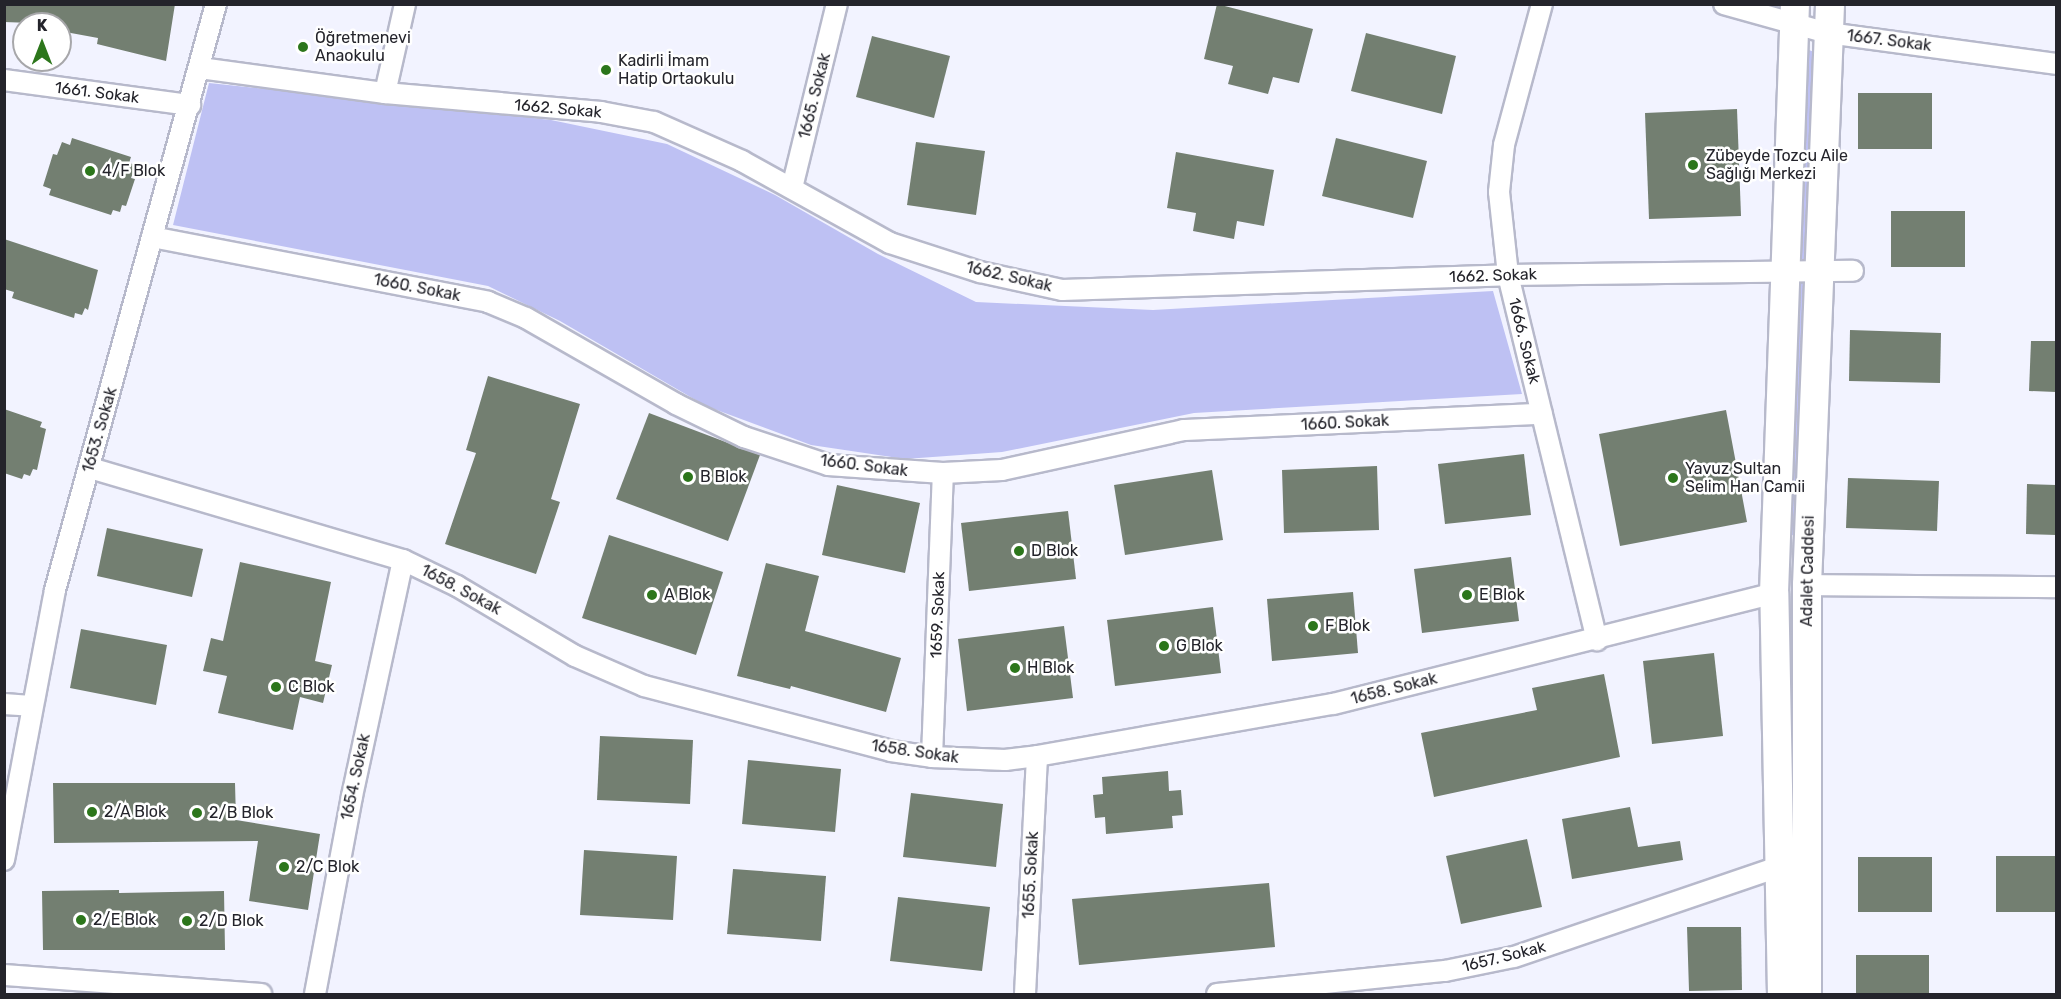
<!DOCTYPE html>
<html>
<head>
<meta charset="utf-8">
<style>
  body { margin:0 }
  #map { position:relative; width:2061px; height:999px; overflow:hidden; background:#f2f3ff; font-family:Rubik,sans-serif }
  div>[style] { position:absolute }
  .green>* { inset:0; background:#bec1f3 }
  .building>* { inset:0; background:#737f71 }
  .roads { filter:drop-shadow(2px 0 #b7b9cb) drop-shadow(-2px 0 #b7b9cb) drop-shadow(0 2px #b7b9cb) drop-shadow(0 -2px #b7b9cb) }
  .street>* { height:20px; margin:-10px; padding:0 10px; transform-origin:10px; border-radius:10px; background:#fff }
  .secondary>* { height:28px; margin:-14px; padding:0 14px; transform-origin:14px; border-radius:14px; background:#fff }
  .dots>* { width:16px; height:16px; translate:-50% -50%; box-sizing:border-box; border:3px solid #fff; border-radius:50% }
  span { translate:-50% -50%; white-space:nowrap; text-align:center; line-height:1.15; -webkit-text-stroke:5px #fff; paint-order:stroke }
  .poi-label { font-size:16px; color:#24242b }
  .left { translate:0 -50%; text-align:left }
  .street-label { font-size:16px; color:#24242b }
  .frame { position:absolute; inset:0; border:6px solid #24242b; pointer-events:none }
  .north { position:absolute; left:12px; top:12px; width:60px; height:60px; box-sizing:border-box; background:#fff; border:2px solid #a7a7aa; border-radius:50%; rotate:0deg; font-size:16px; font-weight:700; line-height:24px; text-align:center; color:#24242b }
  .north::after { content:''; display:block; margin:auto; width:21px; height:27px; background:#2c761b; clip-path:polygon(50% 0,100% 100%,50% 72%,0 100%) }
</style>
</head>
<body>
<div id="map">
  <div class="green">
    <i style="clip-path:polygon(1809px 50px,1814px 52px,1794px 535px,1788px 535px)"></i>
    <i style="clip-path:polygon(209px 83px,551px 120px,667px 144px,775px 195px,878px 254px,976px 302px,1153px 310px,1493px 291px,1522px 394px,1194px 413px,1002px 452px,905px 459px,811px 445px,706px 406px,560px 321px,488px 286px,173px 225px)"></i>
  </div>
  <div class="building">
    <i style="clip-path:polygon(4px 4px,175px 4px,166px 61px,97px 44px,98px 38px,60px 31px,60px 24px,4px 22px)"></i>
    <i style="clip-path:polygon(1217px 4px,1313px 29px,1299px 83px,1273px 77px,1268px 94px,1228px 84px,1233px 66px,1204px 59px)"></i>
    <i style="clip-path:polygon(1366px 33px,1456px 56px,1442px 114px,1351px 91px)"></i>
    <i style="clip-path:polygon(872px 36px,950px 56px,934px 118px,856px 97px)"></i>
    <i style="clip-path:polygon(1858px 93px,1932px 93px,1932px 149px,1858px 149px)"></i>
    <i style="clip-path:polygon(1737px 109px,1741px 216px,1649px 219px,1645px 113px)"></i>
    <i style="clip-path:polygon(72px 138px,131px 157px,129px 163px,136px 165px,131px 178px,135px 179px,126px 206px,122px 205px,120px 212px,113px 210px,111px 215px,49px 195px,51px 189px,43px 186px,53px 154px,57px 155px,62px 142px,70px 145px)"></i>
    <i style="clip-path:polygon(1336px 138px,1427px 161px,1413px 218px,1322px 196px)"></i>
    <i style="clip-path:polygon(916px 142px,985px 151px,976px 215px,907px 205px)"></i>
    <i style="clip-path:polygon(1176px 152px,1274px 170px,1264px 226px,1237px 221px,1234px 239px,1193px 231px,1196px 213px,1167px 208px)"></i>
    <i style="clip-path:polygon(1891px 211px,1965px 211px,1965px 267px,1891px 267px)"></i>
    <i style="clip-path:polygon(4px 239px,98px 270px,88px 310px,85px 308px,82px 315px,75px 313px,74px 318px,12px 298px,14px 292px,4px 289px)"></i>
    <i style="clip-path:polygon(1850px 330px,1941px 333px,1940px 383px,1849px 381px)"></i>
    <i style="clip-path:polygon(2031px 341px,2056px 341px,2056px 392px,2029px 391px)"></i>
    <i style="clip-path:polygon(488px 376px,580px 404px,551px 499px,560px 502px,536px 574px,445px 544px,476px 453px,466px 450px)"></i>
    <i style="clip-path:polygon(4px 409px,42px 422px,40px 427px,46px 429px,37px 470px,33px 469px,30px 476px,24px 474px,22px 479px,4px 473px)"></i>
    <i style="clip-path:polygon(1726px 410px,1747px 522px,1620px 546px,1599px 434px)"></i>
    <i style="clip-path:polygon(649px 413px,760px 455px,728px 541px,616px 499px)"></i>
    <i style="clip-path:polygon(1524px 454px,1531px 515px,1445px 524px,1438px 464px)"></i>
    <i style="clip-path:polygon(1377px 466px,1379px 530px,1284px 533px,1282px 470px)"></i>
    <i style="clip-path:polygon(1212px 470px,1223px 540px,1125px 555px,1114px 485px)"></i>
    <i style="clip-path:polygon(1848px 478px,1939px 481px,1937px 531px,1846px 528px)"></i>
    <i style="clip-path:polygon(2027px 484px,2056px 485px,2056px 535px,2026px 534px)"></i>
    <i style="clip-path:polygon(837px 485px,920px 503px,905px 573px,822px 555px)"></i>
    <i style="clip-path:polygon(1068px 511px,1076px 579px,969px 591px,961px 523px)"></i>
    <i style="clip-path:polygon(107px 528px,203px 549px,192px 597px,97px 576px)"></i>
    <i style="clip-path:polygon(609px 535px,723px 572px,696px 655px,582px 618px)"></i>
    <i style="clip-path:polygon(1511px 557px,1519px 621px,1422px 633px,1414px 569px)"></i>
    <i style="clip-path:polygon(240px 562px,331px 582px,315px 661px,332px 665px,323px 703px,300px 697px,293px 730px,218px 713px,227px 676px,203px 671px,211px 638px,223px 641px)"></i>
    <i style="clip-path:polygon(766px 563px,819px 576px,805px 631px,901px 658px,886px 712px,791px 686px,790px 689px,737px 676px)"></i>
    <i style="clip-path:polygon(1353px 592px,1358px 653px,1272px 661px,1267px 599px)"></i>
    <i style="clip-path:polygon(1213px 607px,1221px 673px,1115px 686px,1107px 620px)"></i>
    <i style="clip-path:polygon(1064px 626px,1073px 698px,967px 711px,958px 639px)"></i>
    <i style="clip-path:polygon(81px 629px,167px 645px,156px 705px,70px 688px)"></i>
    <i style="clip-path:polygon(1714px 653px,1723px 736px,1652px 744px,1643px 661px)"></i>
    <i style="clip-path:polygon(1604px 674px,1620px 757px,1434px 797px,1421px 733px,1537px 710px,1532px 688px)"></i>
    <i style="clip-path:polygon(600px 736px,693px 740px,690px 804px,597px 800px)"></i>
    <i style="clip-path:polygon(748px 760px,841px 769px,835px 832px,742px 824px)"></i>
    <i style="clip-path:polygon(1168px 771px,1169px 791px,1181px 790px,1183px 815px,1172px 816px,1173px 828px,1106px 834px,1105px 817px,1095px 818px,1093px 795px,1103px 794px,1102px 777px)"></i>
    <i style="clip-path:polygon(53px 783px,235px 783px,236px 820px,320px 834px,308px 910px,249px 901px,258px 841px,54px 843px)"></i>
    <i style="clip-path:polygon(911px 793px,1003px 804px,996px 867px,903px 857px)"></i>
    <i style="clip-path:polygon(1630px 807px,1638px 847px,1680px 841px,1683px 860px,1572px 879px,1562px 819px)"></i>
    <i style="clip-path:polygon(1527px 839px,1542px 907px,1461px 924px,1446px 856px)"></i>
    <i style="clip-path:polygon(584px 850px,677px 856px,673px 920px,580px 915px)"></i>
    <i style="clip-path:polygon(1996px 856px,2056px 856px,2056px 912px,1996px 912px)"></i>
    <i style="clip-path:polygon(1858px 857px,1932px 857px,1932px 912px,1858px 912px)"></i>
    <i style="clip-path:polygon(733px 869px,826px 876px,821px 941px,727px 934px)"></i>
    <i style="clip-path:polygon(1269px 883px,1275px 947px,1079px 965px,1072px 899px)"></i>
    <i style="clip-path:polygon(119px 890px,119px 893px,224px 891px,225px 950px,43px 950px,42px 891px)"></i>
    <i style="clip-path:polygon(898px 897px,990px 907px,982px 971px,890px 961px)"></i>
    <i style="clip-path:polygon(1687px 927px,1741px 927px,1742px 990px,1689px 991px)"></i>
    <i style="clip-path:polygon(1856px 955px,1929px 955px,1929px 994px,1856px 994px)"></i>
  </div>
  <div class="roads">
    <div class="street">
      <i style="left:1542px;top:4px;width:146px;rotate:105.1deg"></i>
      <i style="left:1504px;top:145px;width:47px;rotate:96.1deg"></i>
      <i style="left:1499px;top:192px;width:83px;rotate:83.8deg"></i>
      <i style="left:1508px;top:275px;width:376px;rotate:76.3deg"></i>
      <i style="left:1724px;top:4px;width:108px;rotate:15.6deg"></i>
      <i style="left:1828px;top:33px;width:230px;rotate:7.7deg"></i>
      <i style="left:200px;top:68px;width:187px;rotate:7.7deg"></i>
      <i style="left:385px;top:93px;width:217px;rotate:5deg"></i>
      <i style="left:601px;top:112px;width:54px;rotate:10.7deg"></i>
      <i style="left:654px;top:122px;width:96px;rotate:23.9deg"></i>
      <i style="left:742px;top:161px;width:169px;rotate:29deg"></i>
      <i style="left:890px;top:243px;width:95px;rotate:17.9deg"></i>
      <i style="left:980px;top:272px;width:84px;rotate:12.4deg"></i>
      <i style="left:1062px;top:290px;width:446px;rotate:-1.9deg"></i>
      <i style="left:1508px;top:275px;width:345px;rotate:-0.7deg"></i>
      <i style="left:4px;top:80px;width:188px;rotate:7.7deg"></i>
      <i style="left:385px;top:93px;width:91px;rotate:-77.3deg"></i>
      <i style="left:792px;top:188px;width:189px;rotate:-76.3deg"></i>
      <i style="left:152px;top:237px;width:342px;rotate:10.9deg"></i>
      <i style="left:488px;top:302px;width:41px;rotate:22.8deg"></i>
      <i style="left:526px;top:318px;width:173px;rotate:29.8deg"></i>
      <i style="left:676px;top:404px;width:76px;rotate:25.9deg"></i>
      <i style="left:744px;top:437px;width:89px;rotate:18.4deg"></i>
      <i style="left:828px;top:465px;width:115px;rotate:4deg"></i>
      <i style="left:943px;top:473px;width:59px;rotate:-2.9deg"></i>
      <i style="left:1002px;top:470px;width:186px;rotate:-12.4deg"></i>
      <i style="left:1184px;top:430px;width:358px;rotate:-2.6deg"></i>
      <i style="left:90px;top:468px;width:326px;rotate:16.4deg"></i>
      <i style="left:403px;top:560px;width:60px;rotate:25.7deg"></i>
      <i style="left:457px;top:586px;width:137px;rotate:30.7deg"></i>
      <i style="left:575px;top:656px;width:75px;rotate:23.5deg"></i>
      <i style="left:644px;top:686px;width:255px;rotate:14.7deg"></i>
      <i style="left:891px;top:751px;width:41px;rotate:8.3deg"></i>
      <i style="left:932px;top:757px;width:73px;rotate:2.4deg"></i>
      <i style="left:1005px;top:760px;width:32px;rotate:-7deg"></i>
      <i style="left:1037px;top:756px;width:301px;rotate:-10deg"></i>
      <i style="left:1333px;top:704px;width:455px;rotate:-14.1deg"></i>
      <i style="left:1807px;top:585px;width:249px;rotate:0.5deg"></i>
      <i style="left:4px;top:704px;width:27px;rotate:4deg"></i>
      <i style="left:932px;top:757px;width:284px;rotate:-87.8deg"></i>
      <i style="left:4px;top:860px;width:275px;rotate:-79.3deg"></i>
      <i style="left:55px;top:590px;width:608px;rotate:-74.64deg"></i>
      <i style="left:4px;top:975px;width:258px;rotate:4.2deg"></i>
      <i style="left:315px;top:994px;width:201px;rotate:-79.4deg"></i>
      <i style="left:352px;top:796px;width:241px;rotate:-77.8deg"></i>
      <i style="left:1025px;top:994px;width:238px;rotate:-87.1deg"></i>
      <i style="left:1217px;top:994px;width:229px;rotate:-5.8deg"></i>
      <i style="left:1445px;top:971px;width:70px;rotate:-11.5deg"></i>
      <i style="left:1514px;top:957px;width:280px;rotate:-18.8deg"></i>
    </div>
    <div class="secondary">
      <i style="left:1782px;top:994px;width:401px;rotate:-91.1deg"></i>
      <i style="left:1774px;top:593px;width:589px;rotate:-87.96deg"></i>
      <i style="left:1807px;top:994px;width:409px;rotate:-90deg"></i>
      <i style="left:1807px;top:585px;width:581px;rotate:-87.73deg"></i>
    </div>
  </div>
  <div class="dots">
    <i style="left:303px;top:47px;background:#2c761b"></i>
    <i style="left:606px;top:70px;background:#2c761b"></i>
    <i style="left:1693px;top:165px;background:#2c761b"></i>
    <i style="left:90px;top:171px;background:#2c761b"></i>
    <i style="left:688px;top:477px;background:#2c761b"></i>
    <i style="left:1673px;top:478px;background:#2c761b"></i>
    <i style="left:1019px;top:551px;background:#2c761b"></i>
    <i style="left:652px;top:595px;background:#2c761b"></i>
    <i style="left:1467px;top:595px;background:#2c761b"></i>
    <i style="left:1313px;top:626px;background:#2c761b"></i>
    <i style="left:1164px;top:646px;background:#2c761b"></i>
    <i style="left:1015px;top:668px;background:#2c761b"></i>
    <i style="left:276px;top:687px;background:#2c761b"></i>
    <i style="left:92px;top:812px;background:#2c761b"></i>
    <i style="left:197px;top:813px;background:#2c761b"></i>
    <i style="left:284px;top:867px;background:#2c761b"></i>
    <i style="left:81px;top:920px;background:#2c761b"></i>
    <i style="left:187px;top:921px;background:#2c761b"></i>
  </div>
  <div class="poi-label">
    <span class="left" style="left:315px;top:47px">Öğretmenevi<br>Anaokulu</span>
    <span class="left" style="left:618px;top:70px">Kadirli İmam<br>Hatip Ortaokulu</span>
    <span class="left" style="left:1706px;top:165px">Zübeyde Tozcu Aile<br>Sağlığı Merkezi</span>
    <span class="left" style="left:102px;top:171px">4/F Blok</span>
    <span class="left" style="left:1685px;top:478px">Yavuz Sultan<br>Selim Han Camii</span>
    <span class="left" style="left:700px;top:477px">B Blok</span>
    <span class="left" style="left:1031px;top:551px">D Blok</span>
    <span class="left" style="left:664px;top:595px">A Blok</span>
    <span class="left" style="left:1479px;top:595px">E Blok</span>
    <span class="left" style="left:1325px;top:626px">F Blok</span>
    <span class="left" style="left:1176px;top:646px">G Blok</span>
    <span class="left" style="left:1027px;top:668px">H Blok</span>
    <span class="left" style="left:288px;top:687px">C Blok</span>
    <span class="left" style="left:104px;top:812px">2/A Blok</span>
    <span class="left" style="left:209px;top:813px">2/B Blok</span>
    <span class="left" style="left:296px;top:867px">2/C Blok</span>
    <span class="left" style="left:93px;top:920px">2/E Blok</span>
    <span class="left" style="left:199px;top:921px">2/D Blok</span>
  </div>
  <div class="street-label">
    <span style="left:1889px;top:41px;rotate:7deg">1667. Sokak</span>
    <span style="left:97px;top:93px;rotate:7deg">1661. Sokak</span>
    <span style="left:815px;top:96px;rotate:-76deg">1665. Sokak</span>
    <span style="left:558px;top:109px;rotate:5deg">1662. Sokak</span>
    <span style="left:1493px;top:276px;rotate:-2deg">1662. Sokak</span>
    <span style="left:1009px;top:277px;rotate:13deg">1662. Sokak</span>
    <span style="left:417px;top:288px;rotate:11deg">1660. Sokak</span>
    <span style="left:1524px;top:341px;rotate:76deg">1666. Sokak</span>
    <span style="left:1345px;top:423px;rotate:-3deg">1660. Sokak</span>
    <span style="left:100px;top:430px;rotate:-74deg">1653. Sokak</span>
    <span style="left:864px;top:466px;rotate:7deg">1660. Sokak</span>
    <span style="left:1808px;top:571px;rotate:-89deg">Adalet Caddesi</span>
    <span style="left:461px;top:590px;rotate:28deg">1658. Sokak</span>
    <span style="left:938px;top:615px;rotate:-88deg">1659. Sokak</span>
    <span style="left:1394px;top:689px;rotate:-14deg">1658. Sokak</span>
    <span style="left:915px;top:752px;rotate:8deg">1658. Sokak</span>
    <span style="left:356px;top:777px;rotate:-78deg">1654. Sokak</span>
    <span style="left:1031px;top:875px;rotate:-87deg">1655. Sokak</span>
    <span style="left:1504px;top:957px;rotate:-14deg">1657. Sokak</span>
  </div>
  <div class="frame"></div>
  <div class="north">K</div>
</div>
</body>
</html>
